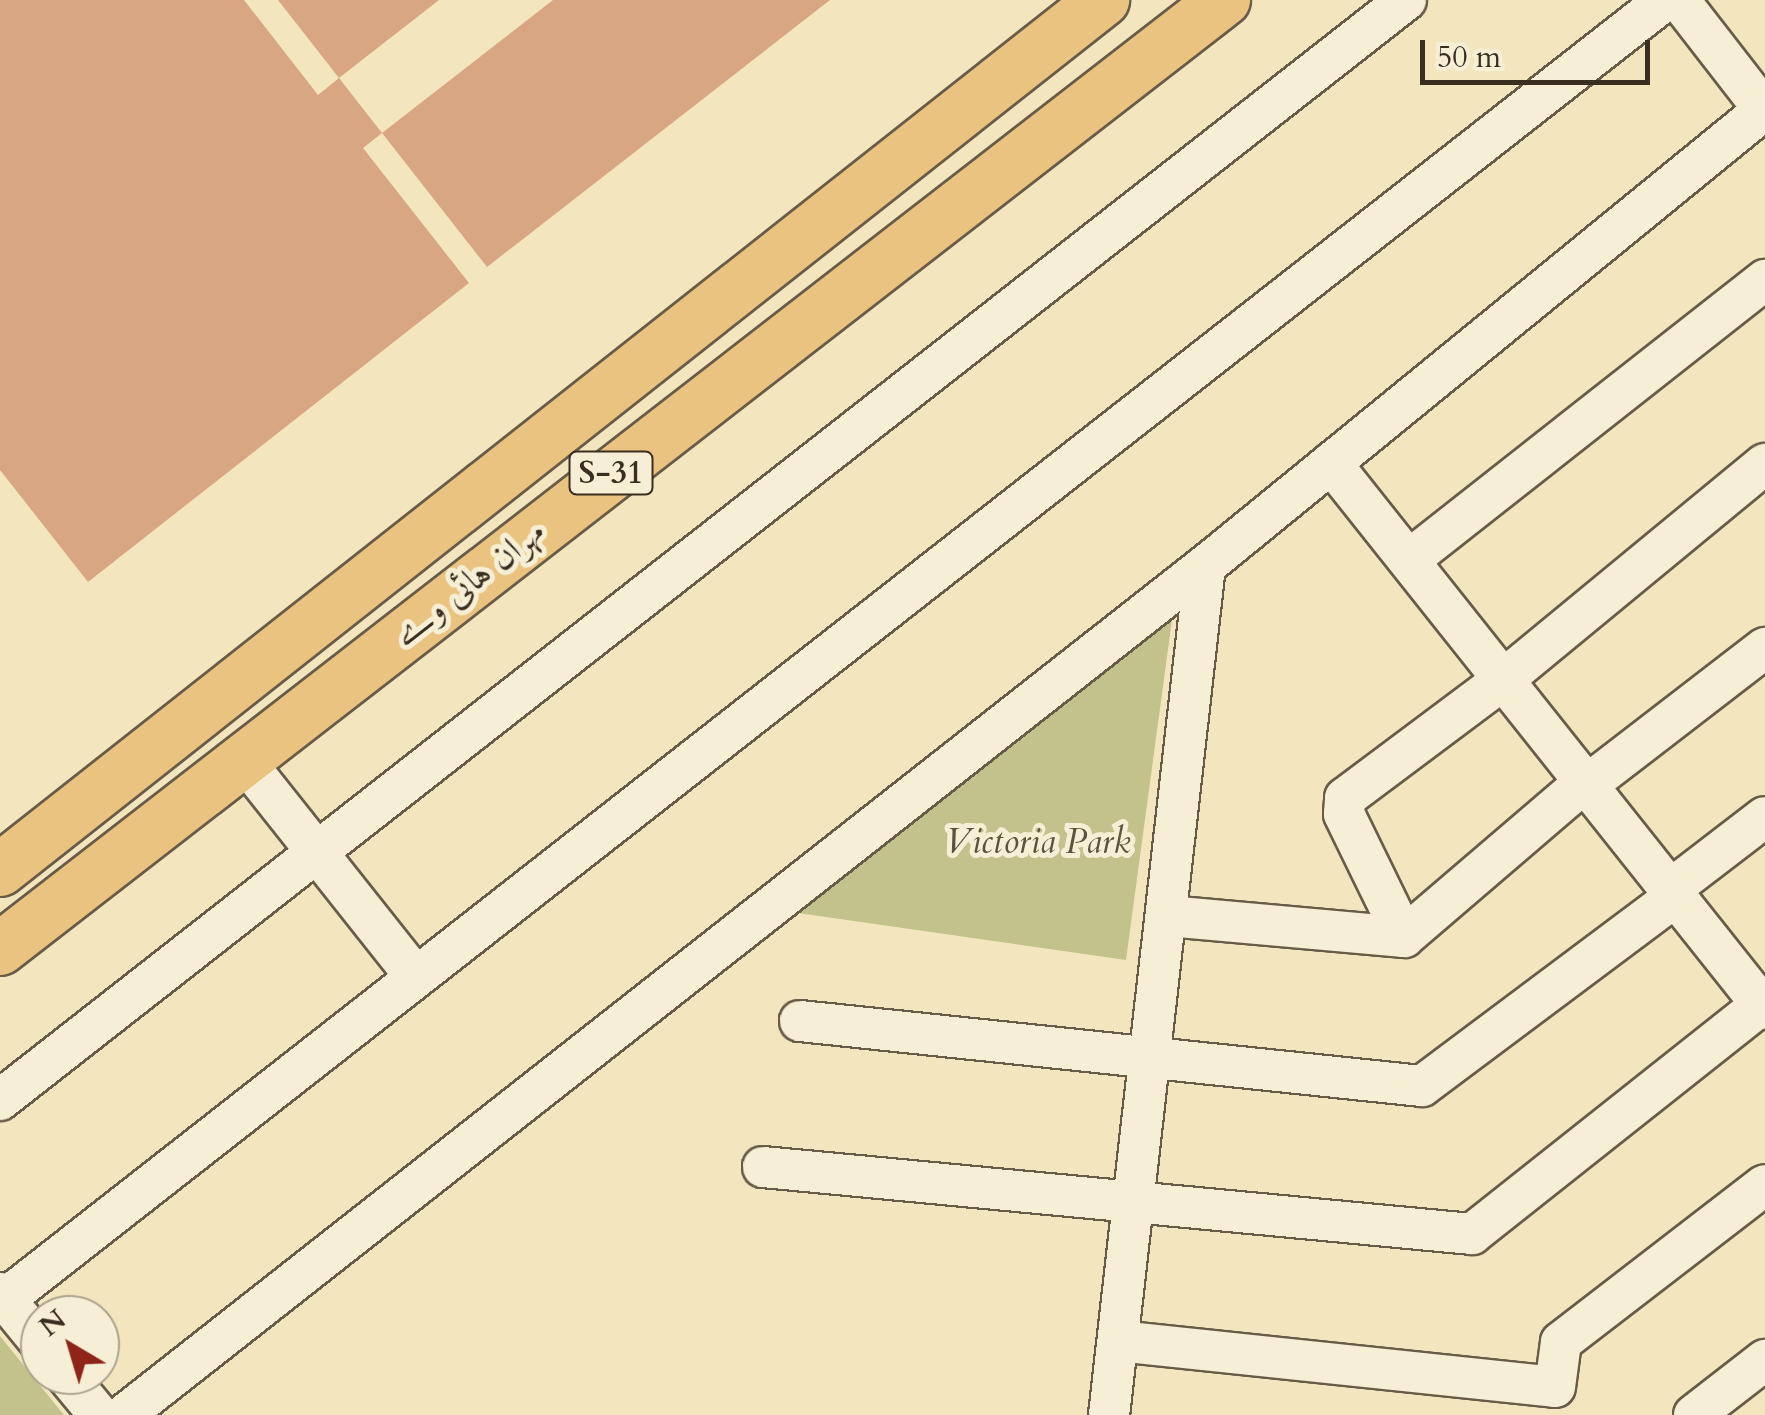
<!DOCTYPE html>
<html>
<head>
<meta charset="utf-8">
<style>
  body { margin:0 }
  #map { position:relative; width:1765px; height:1415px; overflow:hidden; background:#f3e6bf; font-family:Cardo,Amiri,serif }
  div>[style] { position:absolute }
  .green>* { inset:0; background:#c3c28c }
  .building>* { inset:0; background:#d9a683 }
  .roads { filter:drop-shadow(2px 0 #685c48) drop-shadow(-2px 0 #685c48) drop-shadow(0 2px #685c48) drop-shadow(0 -2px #685c48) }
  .minor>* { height:40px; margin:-20px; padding:0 20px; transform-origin:20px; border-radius:20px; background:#f7efd5 }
  .major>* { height:52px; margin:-26px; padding:0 26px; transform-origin:26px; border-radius:26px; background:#eac380 }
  span { translate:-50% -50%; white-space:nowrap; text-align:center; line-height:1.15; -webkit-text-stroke:10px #f7efd5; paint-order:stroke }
  .shield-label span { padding:2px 8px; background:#f7efd5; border:2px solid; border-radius:8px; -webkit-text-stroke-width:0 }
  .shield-label { font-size:32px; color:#3a2e21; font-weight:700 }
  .street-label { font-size:35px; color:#3a2e21 }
  .park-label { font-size:35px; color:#5c533c; font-style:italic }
  .north { position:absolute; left:20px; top:1295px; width:100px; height:100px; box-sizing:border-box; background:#f7efd5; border:2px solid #aba28d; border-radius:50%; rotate:322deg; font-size:28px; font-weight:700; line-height:40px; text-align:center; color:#3a2e21 }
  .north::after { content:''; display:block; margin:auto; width:35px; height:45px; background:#8f2418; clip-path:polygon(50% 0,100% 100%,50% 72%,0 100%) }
  .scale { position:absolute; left:1420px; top:40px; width:230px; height:45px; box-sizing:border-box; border:5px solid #3a2e21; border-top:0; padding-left:12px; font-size:30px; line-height:35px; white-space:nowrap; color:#3a2e21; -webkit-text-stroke:8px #f7efd5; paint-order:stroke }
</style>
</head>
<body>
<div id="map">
  <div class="green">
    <i style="clip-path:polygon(1174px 605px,1126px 960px,784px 911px)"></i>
    <i style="clip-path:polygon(0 1336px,64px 1415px,0 1415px)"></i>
  </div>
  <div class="building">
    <i style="clip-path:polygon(0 0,244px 0,318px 95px,339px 78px,382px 133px,363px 148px,469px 283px,88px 582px,0 470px)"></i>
    <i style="clip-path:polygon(278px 0,439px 0,339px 78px)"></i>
    <i style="clip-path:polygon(553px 0,830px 0,487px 267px,382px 133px)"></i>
  </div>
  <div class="roads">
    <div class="minor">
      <i style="left:1679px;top:0;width:140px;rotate:52.2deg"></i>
      <i style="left:1331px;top:463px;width:697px;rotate:51.52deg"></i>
      <i style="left:1409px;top:560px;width:453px;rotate:-38.2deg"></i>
      <i style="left:243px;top:759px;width:278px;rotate:51.6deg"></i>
      <i style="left:1587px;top:785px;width:225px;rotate:-37.6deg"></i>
      <i style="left:1671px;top:889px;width:118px;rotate:-37.5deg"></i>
      <i style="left:1168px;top:916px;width:237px;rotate:5.1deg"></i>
      <i style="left:1404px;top:937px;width:238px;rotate:-40.6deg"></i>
      <i style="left:1404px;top:937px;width:137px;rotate:-116deg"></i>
      <i style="left:1344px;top:814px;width:16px;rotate:-86deg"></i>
      <i style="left:1345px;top:798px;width:199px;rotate:-36.8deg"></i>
      <i style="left:1504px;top:679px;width:338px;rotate:-39.5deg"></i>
      <i style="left:800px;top:1021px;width:625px;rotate:5.97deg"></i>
      <i style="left:1422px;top:1086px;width:317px;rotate:-36.8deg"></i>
      <i style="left:0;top:1100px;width:1785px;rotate:-38.04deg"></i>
      <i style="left:763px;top:1167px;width:712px;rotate:5.4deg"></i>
      <i style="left:1472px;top:1234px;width:374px;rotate:-38.4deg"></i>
      <i style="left:0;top:1293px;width:63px;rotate:50.8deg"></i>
      <i style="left:5px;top:1299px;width:2108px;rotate:-38.04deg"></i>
      <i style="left:1118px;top:1341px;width:439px;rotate:6deg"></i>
      <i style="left:1555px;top:1387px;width:45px;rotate:-82.4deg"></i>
      <i style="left:1561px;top:1342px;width:257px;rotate:-37.6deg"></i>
      <i style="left:66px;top:1375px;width:52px;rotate:50.5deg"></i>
      <i style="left:124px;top:1415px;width:1375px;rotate:-38.15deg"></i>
      <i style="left:1205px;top:566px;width:721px;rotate:-39.21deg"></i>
      <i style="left:1109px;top:1415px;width:854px;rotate:-83.55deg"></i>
      <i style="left:1694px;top:1415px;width:90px;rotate:-37.8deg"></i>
    </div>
    <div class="major">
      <i style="left:0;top:870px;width:1405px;rotate:-38.26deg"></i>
      <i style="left:0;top:949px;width:1549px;rotate:-37.79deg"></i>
    </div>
  </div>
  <div class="shield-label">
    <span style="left:611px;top:473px">S-31</span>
  </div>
  <div class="street-label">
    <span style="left:469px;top:583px;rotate:-38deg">مہران ہائی وے</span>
  </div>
  <div class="park-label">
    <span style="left:1038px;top:842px">Victoria Park</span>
  </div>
  <div class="north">N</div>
  <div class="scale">50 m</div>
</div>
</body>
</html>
